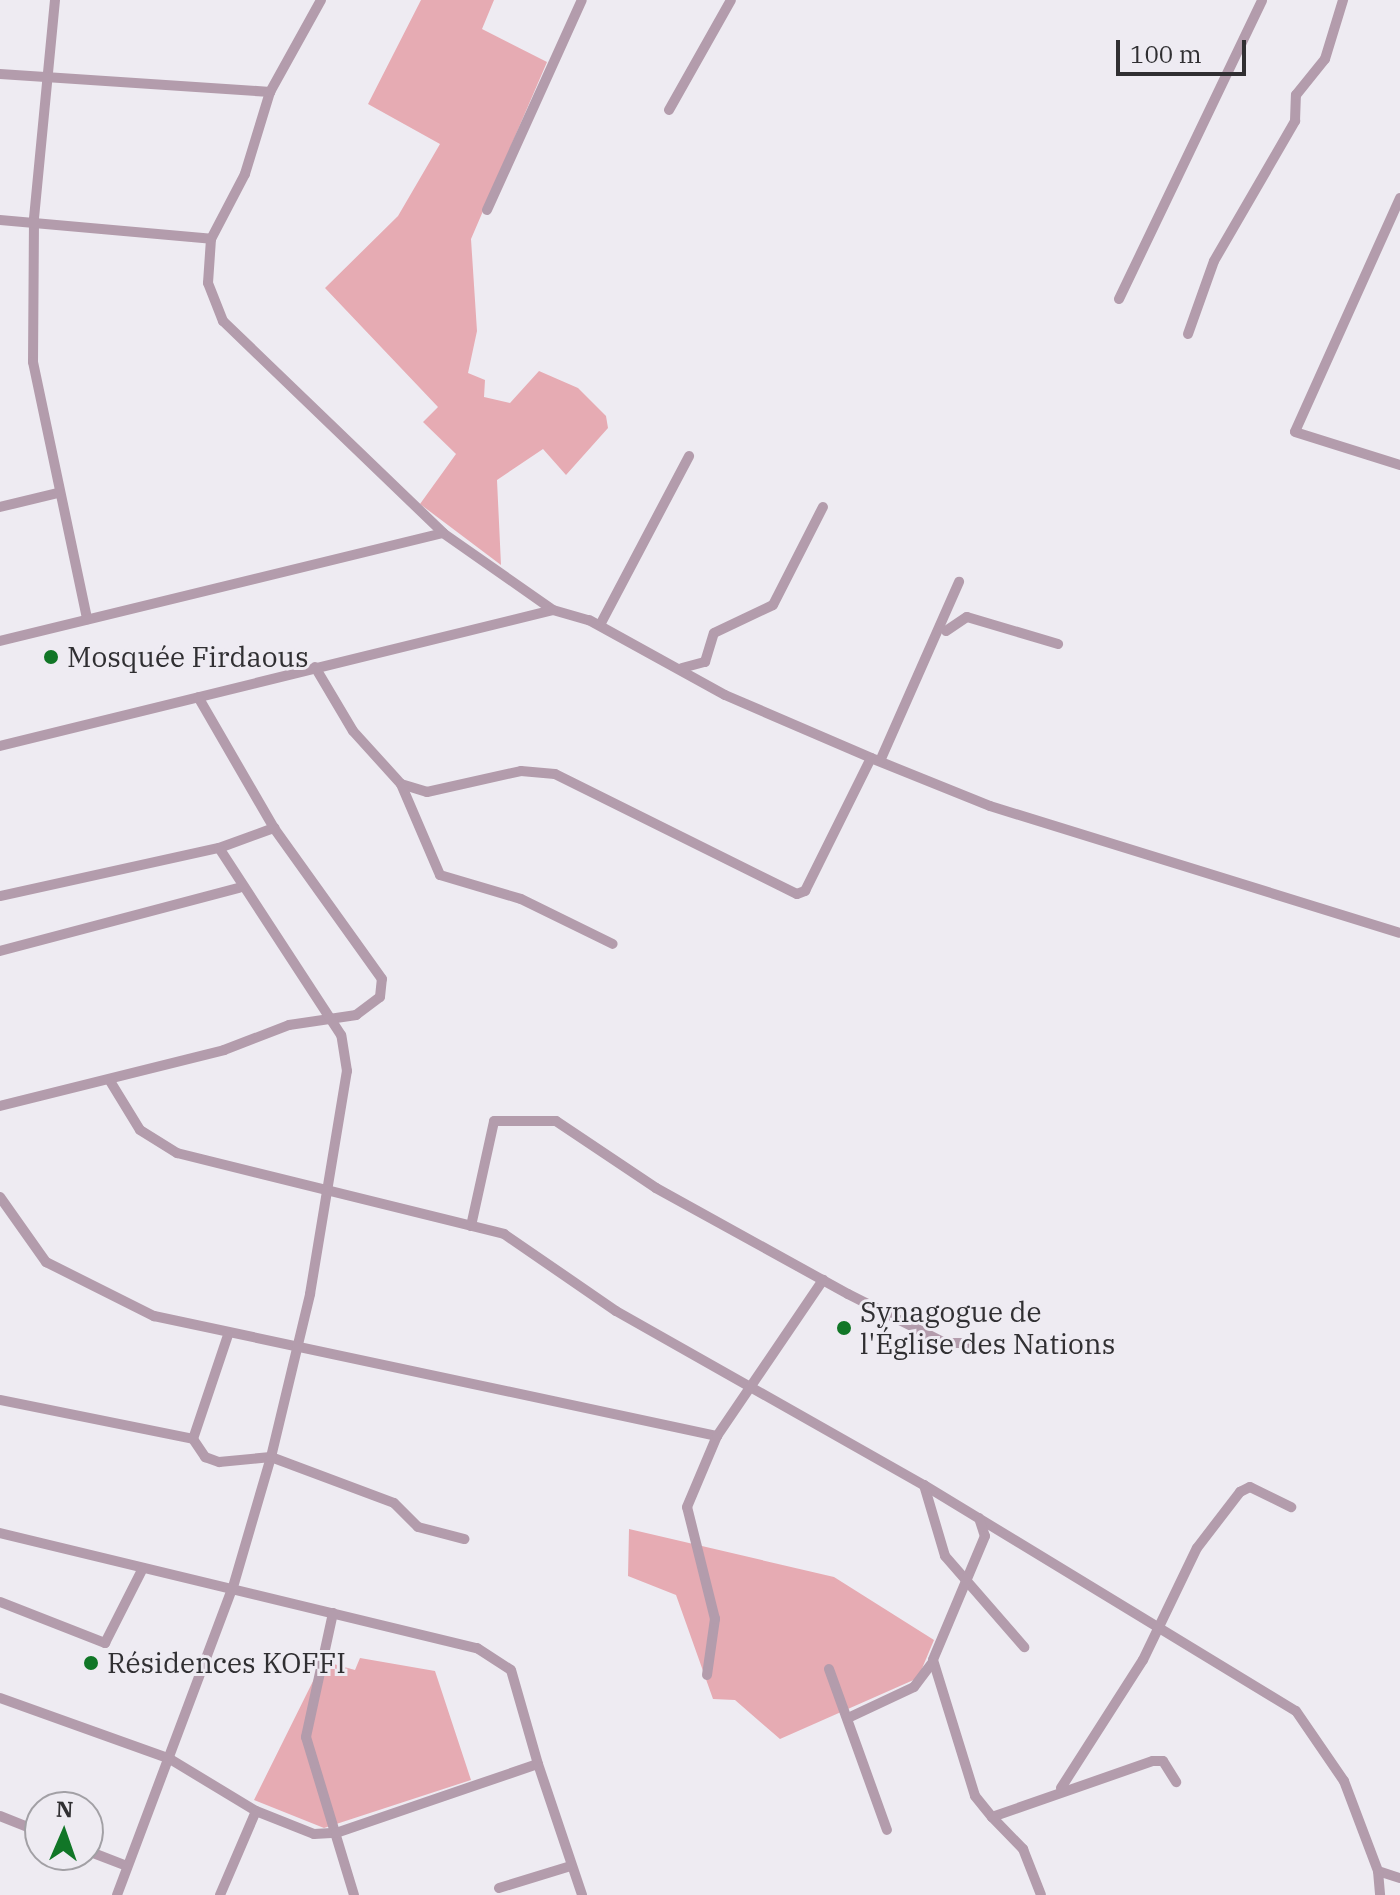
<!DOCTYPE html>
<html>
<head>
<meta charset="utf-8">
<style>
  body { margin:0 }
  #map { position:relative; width:1400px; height:1895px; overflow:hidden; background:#eeebf2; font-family:"IBM Plex Serif",serif }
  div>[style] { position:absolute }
  .green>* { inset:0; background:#e6abb3 }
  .minor>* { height:10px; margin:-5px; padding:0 5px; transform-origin:5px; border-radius:5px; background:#b39cac }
  .dots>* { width:22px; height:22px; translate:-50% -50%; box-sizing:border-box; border:4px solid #eeebf2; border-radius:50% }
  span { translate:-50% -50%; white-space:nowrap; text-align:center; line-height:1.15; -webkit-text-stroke:6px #eeebf2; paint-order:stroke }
  .poi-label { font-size:28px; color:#302f32 }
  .left { translate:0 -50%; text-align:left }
  .north { position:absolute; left:24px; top:1791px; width:80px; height:80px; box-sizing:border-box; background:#eeebf2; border:2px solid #a2a0a5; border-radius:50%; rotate:2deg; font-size:22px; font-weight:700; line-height:32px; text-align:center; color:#302f32 }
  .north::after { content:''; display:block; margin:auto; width:28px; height:36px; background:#117627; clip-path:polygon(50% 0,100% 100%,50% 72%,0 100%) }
  .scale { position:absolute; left:1116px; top:40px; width:130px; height:36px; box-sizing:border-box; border:4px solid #302f32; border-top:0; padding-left:10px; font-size:24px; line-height:28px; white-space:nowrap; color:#302f32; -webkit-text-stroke:6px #eeebf2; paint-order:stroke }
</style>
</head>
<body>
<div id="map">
  <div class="green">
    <i style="clip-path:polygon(421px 0,494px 0,482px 29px,547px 62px,471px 239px,477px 331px,468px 373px,485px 380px,484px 397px,510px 403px,539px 371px,578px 388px,606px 416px,608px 428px,566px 475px,543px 449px,497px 480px,501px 565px,420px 504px,456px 454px,423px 422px,438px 407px,325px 288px,398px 216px,440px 144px,368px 104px)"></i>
    <i style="clip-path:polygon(629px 1529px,834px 1577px,934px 1640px,918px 1678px,780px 1739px,735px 1700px,713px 1699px,676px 1595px,628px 1576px)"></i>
    <i style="clip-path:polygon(360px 1658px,435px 1671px,471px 1780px,324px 1828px,254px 1800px,323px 1661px,355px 1670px)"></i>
  </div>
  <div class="minor">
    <i style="left:55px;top:0;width:221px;rotate:95.5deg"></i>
    <i style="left:34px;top:220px;width:142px;rotate:90.4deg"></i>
    <i style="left:33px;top:362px;width:263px;rotate:78.1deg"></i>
    <i style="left:321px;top:0;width:105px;rotate:119deg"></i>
    <i style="left:270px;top:92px;width:86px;rotate:107deg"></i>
    <i style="left:245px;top:174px;width:73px;rotate:117.6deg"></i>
    <i style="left:211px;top:239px;width:44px;rotate:93.9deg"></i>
    <i style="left:208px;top:283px;width:41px;rotate:68.5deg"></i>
    <i style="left:223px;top:321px;width:306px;rotate:43.9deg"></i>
    <i style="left:443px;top:533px;width:134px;rotate:35deg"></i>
    <i style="left:553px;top:610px;width:37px;rotate:16deg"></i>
    <i style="left:589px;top:620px;width:155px;rotate:28.9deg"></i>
    <i style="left:725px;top:695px;width:159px;rotate:23.3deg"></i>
    <i style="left:871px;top:758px;width:128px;rotate:22deg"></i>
    <i style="left:990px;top:806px;width:429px;rotate:17.2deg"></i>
    <i style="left:0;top:74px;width:271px;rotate:3.8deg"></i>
    <i style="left:669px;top:110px;width:126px;rotate:-60.6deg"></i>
    <i style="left:1400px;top:198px;width:256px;rotate:114.2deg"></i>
    <i style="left:1295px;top:432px;width:110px;rotate:17.4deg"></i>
    <i style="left:487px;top:210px;width:230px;rotate:-65.7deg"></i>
    <i style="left:0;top:220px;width:212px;rotate:5.1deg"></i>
    <i style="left:1119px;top:299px;width:331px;rotate:-64.4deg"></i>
    <i style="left:1188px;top:334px;width:77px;rotate:-70.4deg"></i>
    <i style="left:1214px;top:261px;width:162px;rotate:-59.9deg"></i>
    <i style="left:1295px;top:121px;width:26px;rotate:-88deg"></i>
    <i style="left:1296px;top:95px;width:46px;rotate:-51.1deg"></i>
    <i style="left:1325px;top:59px;width:62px;rotate:-73deg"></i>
    <i style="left:0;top:507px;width:60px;rotate:-13.6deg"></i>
    <i style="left:600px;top:625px;width:191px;rotate:-62.2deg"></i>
    <i style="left:946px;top:631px;width:25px;rotate:-34deg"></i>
    <i style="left:967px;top:617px;width:95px;rotate:16.5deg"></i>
    <i style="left:0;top:641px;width:456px;rotate:-13.7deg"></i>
    <i style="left:315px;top:667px;width:74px;rotate:59.3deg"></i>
    <i style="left:353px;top:731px;width:72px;rotate:47.8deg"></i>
    <i style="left:401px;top:784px;width:27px;rotate:17deg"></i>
    <i style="left:427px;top:792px;width:96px;rotate:-12.6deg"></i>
    <i style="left:521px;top:771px;width:34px;rotate:5deg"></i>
    <i style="left:555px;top:774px;width:270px;rotate:26.4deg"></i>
    <i style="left:797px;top:894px;width:9px;rotate:-21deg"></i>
    <i style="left:805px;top:891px;width:148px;rotate:-63.6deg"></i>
    <i style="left:682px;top:668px;width:24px;rotate:-15deg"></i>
    <i style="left:705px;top:662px;width:30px;rotate:-73deg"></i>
    <i style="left:714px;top:633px;width:65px;rotate:-25.4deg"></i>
    <i style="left:773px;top:605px;width:110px;rotate:-63deg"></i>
    <i style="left:0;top:746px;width:569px;rotate:-13.82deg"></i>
    <i style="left:880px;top:761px;width:196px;rotate:-66.2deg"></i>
    <i style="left:401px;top:784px;width:99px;rotate:66.8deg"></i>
    <i style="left:440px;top:875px;width:84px;rotate:16.5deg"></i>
    <i style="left:521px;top:899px;width:102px;rotate:26.1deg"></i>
    <i style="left:0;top:896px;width:224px;rotate:-12.4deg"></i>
    <i style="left:219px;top:848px;width:59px;rotate:-20deg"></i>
    <i style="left:0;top:951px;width:247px;rotate:-14.8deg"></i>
    <i style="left:110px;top:1081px;width:57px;rotate:58.5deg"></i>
    <i style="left:140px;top:1130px;width:44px;rotate:31.9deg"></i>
    <i style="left:177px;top:1153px;width:337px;rotate:13.9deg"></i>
    <i style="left:504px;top:1234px;width:136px;rotate:34.5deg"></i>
    <i style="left:616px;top:1311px;width:354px;rotate:29.5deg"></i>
    <i style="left:924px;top:1485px;width:435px;rotate:31.3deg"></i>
    <i style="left:1296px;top:1711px;width:85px;rotate:55.6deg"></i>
    <i style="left:1344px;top:1781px;width:96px;rotate:69.3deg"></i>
    <i style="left:1378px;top:1871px;width:23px;rotate:18deg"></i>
    <i style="left:0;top:1106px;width:231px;rotate:-14deg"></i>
    <i style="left:224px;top:1050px;width:70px;rotate:-21deg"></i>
    <i style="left:289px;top:1025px;width:68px;rotate:-8.5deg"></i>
    <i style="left:356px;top:1015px;width:30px;rotate:-37deg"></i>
    <i style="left:380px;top:997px;width:18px;rotate:-84deg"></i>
    <i style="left:382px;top:979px;width:186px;rotate:-125.6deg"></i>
    <i style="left:274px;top:828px;width:151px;rotate:-120.1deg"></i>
    <i style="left:0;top:1197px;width:80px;rotate:54.7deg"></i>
    <i style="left:46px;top:1262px;width:121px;rotate:26.6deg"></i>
    <i style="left:154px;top:1316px;width:576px;rotate:12.03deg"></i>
    <i style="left:471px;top:1226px;width:107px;rotate:-77.6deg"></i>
    <i style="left:494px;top:1121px;width:62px"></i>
    <i style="left:556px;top:1121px;width:120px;rotate:33.8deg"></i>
    <i style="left:656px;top:1188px;width:219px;rotate:28.9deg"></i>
    <i style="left:848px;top:1294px;width:109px;rotate:26.8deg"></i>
    <i style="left:945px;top:1343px;width:23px"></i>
    <i style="left:0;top:1400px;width:197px;rotate:11.4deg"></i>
    <i style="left:193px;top:1439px;width:22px;rotate:56deg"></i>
    <i style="left:205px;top:1457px;width:15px;rotate:20deg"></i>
    <i style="left:219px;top:1462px;width:52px;rotate:-5.5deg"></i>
    <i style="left:271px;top:1457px;width:131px;rotate:20.5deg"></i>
    <i style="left:394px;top:1503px;width:34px;rotate:45deg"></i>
    <i style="left:418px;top:1527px;width:48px;rotate:14.6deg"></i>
    <i style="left:193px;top:1439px;width:110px;rotate:-71.4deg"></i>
    <i style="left:924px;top:1485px;width:74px;rotate:73.5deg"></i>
    <i style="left:945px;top:1556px;width:121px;rotate:49deg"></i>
    <i style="left:979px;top:1518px;width:19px;rotate:72deg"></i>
    <i style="left:985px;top:1536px;width:134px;rotate:112.8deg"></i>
    <i style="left:933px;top:1660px;width:142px;rotate:72.8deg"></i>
    <i style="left:975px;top:1796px;width:27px;rotate:51deg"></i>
    <i style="left:992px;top:1817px;width:170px;rotate:-19.2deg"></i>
    <i style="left:1153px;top:1761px;width:10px"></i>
    <i style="left:1163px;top:1761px;width:25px;rotate:58deg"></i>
    <i style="left:0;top:1533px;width:491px;rotate:13.6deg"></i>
    <i style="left:477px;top:1648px;width:40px;rotate:32.9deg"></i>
    <i style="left:511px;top:1670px;width:98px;rotate:74deg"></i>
    <i style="left:0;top:1602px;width:113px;rotate:21.3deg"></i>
    <i style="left:105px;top:1643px;width:84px;rotate:-63.1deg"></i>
    <i style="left:333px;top:1613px;width:127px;rotate:102.3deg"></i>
    <i style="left:306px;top:1737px;width:165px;rotate:73.1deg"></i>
    <i style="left:829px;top:1669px;width:171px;rotate:70.2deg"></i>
    <i style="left:707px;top:1675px;width:57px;rotate:-81.9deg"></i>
    <i style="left:715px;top:1619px;width:115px;rotate:-104deg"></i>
    <i style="left:687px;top:1507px;width:77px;rotate:-67.1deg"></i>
    <i style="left:717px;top:1436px;width:189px;rotate:-55.8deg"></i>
    <i style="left:0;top:1698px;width:181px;rotate:19.7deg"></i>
    <i style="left:170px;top:1759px;width:100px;rotate:31.2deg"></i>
    <i style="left:256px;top:1811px;width:62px;rotate:21.6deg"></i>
    <i style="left:314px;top:1834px;width:22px;rotate:-3deg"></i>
    <i style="left:336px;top:1833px;width:213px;rotate:-18.9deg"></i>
    <i style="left:538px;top:1764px;width:138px;rotate:71.4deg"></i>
    <i style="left:848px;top:1718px;width:73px;rotate:-25.2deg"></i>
    <i style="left:914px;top:1687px;width:31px;rotate:-53deg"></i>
    <i style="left:1061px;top:1788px;width:152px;rotate:-57.4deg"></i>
    <i style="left:1143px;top:1660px;width:124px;rotate:-64.3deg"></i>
    <i style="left:1197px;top:1548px;width:71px;rotate:-52.5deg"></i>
    <i style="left:1240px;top:1492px;width:11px;rotate:-27deg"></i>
    <i style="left:1250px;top:1487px;width:46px;rotate:26deg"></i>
    <i style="left:0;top:1816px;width:43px;rotate:21.8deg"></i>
    <i style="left:992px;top:1817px;width:45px;rotate:45.9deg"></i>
    <i style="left:1023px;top:1849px;width:49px;rotate:68.6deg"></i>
    <i style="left:88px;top:1851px;width:42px;rotate:21deg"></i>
    <i style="left:1378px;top:1871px;width:24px;rotate:85deg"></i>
    <i style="left:499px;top:1888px;width:75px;rotate:-17deg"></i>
    <i style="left:117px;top:1895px;width:329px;rotate:-69.4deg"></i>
    <i style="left:233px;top:1587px;width:135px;rotate:-73.7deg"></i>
    <i style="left:271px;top:1457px;width:168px;rotate:-76.5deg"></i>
    <i style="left:310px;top:1294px;width:226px;rotate:-80.6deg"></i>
    <i style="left:347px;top:1071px;width:36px;rotate:-99deg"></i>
    <i style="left:341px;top:1035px;width:223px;rotate:-123.1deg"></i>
    <i style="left:220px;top:1895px;width:91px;rotate:-66.8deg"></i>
  </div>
  <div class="dots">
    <i style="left:51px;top:657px;background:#117627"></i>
    <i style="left:844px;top:1328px;background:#117627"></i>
    <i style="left:91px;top:1663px;background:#117627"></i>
  </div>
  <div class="poi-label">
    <span class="left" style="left:67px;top:657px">Mosquée Firdaous</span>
    <span class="left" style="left:860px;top:1328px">Synagogue de<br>l'Église des Nations</span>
    <span class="left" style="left:107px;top:1663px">Résidences KOFFI</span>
  </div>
  <div class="north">N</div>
  <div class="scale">100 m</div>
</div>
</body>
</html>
